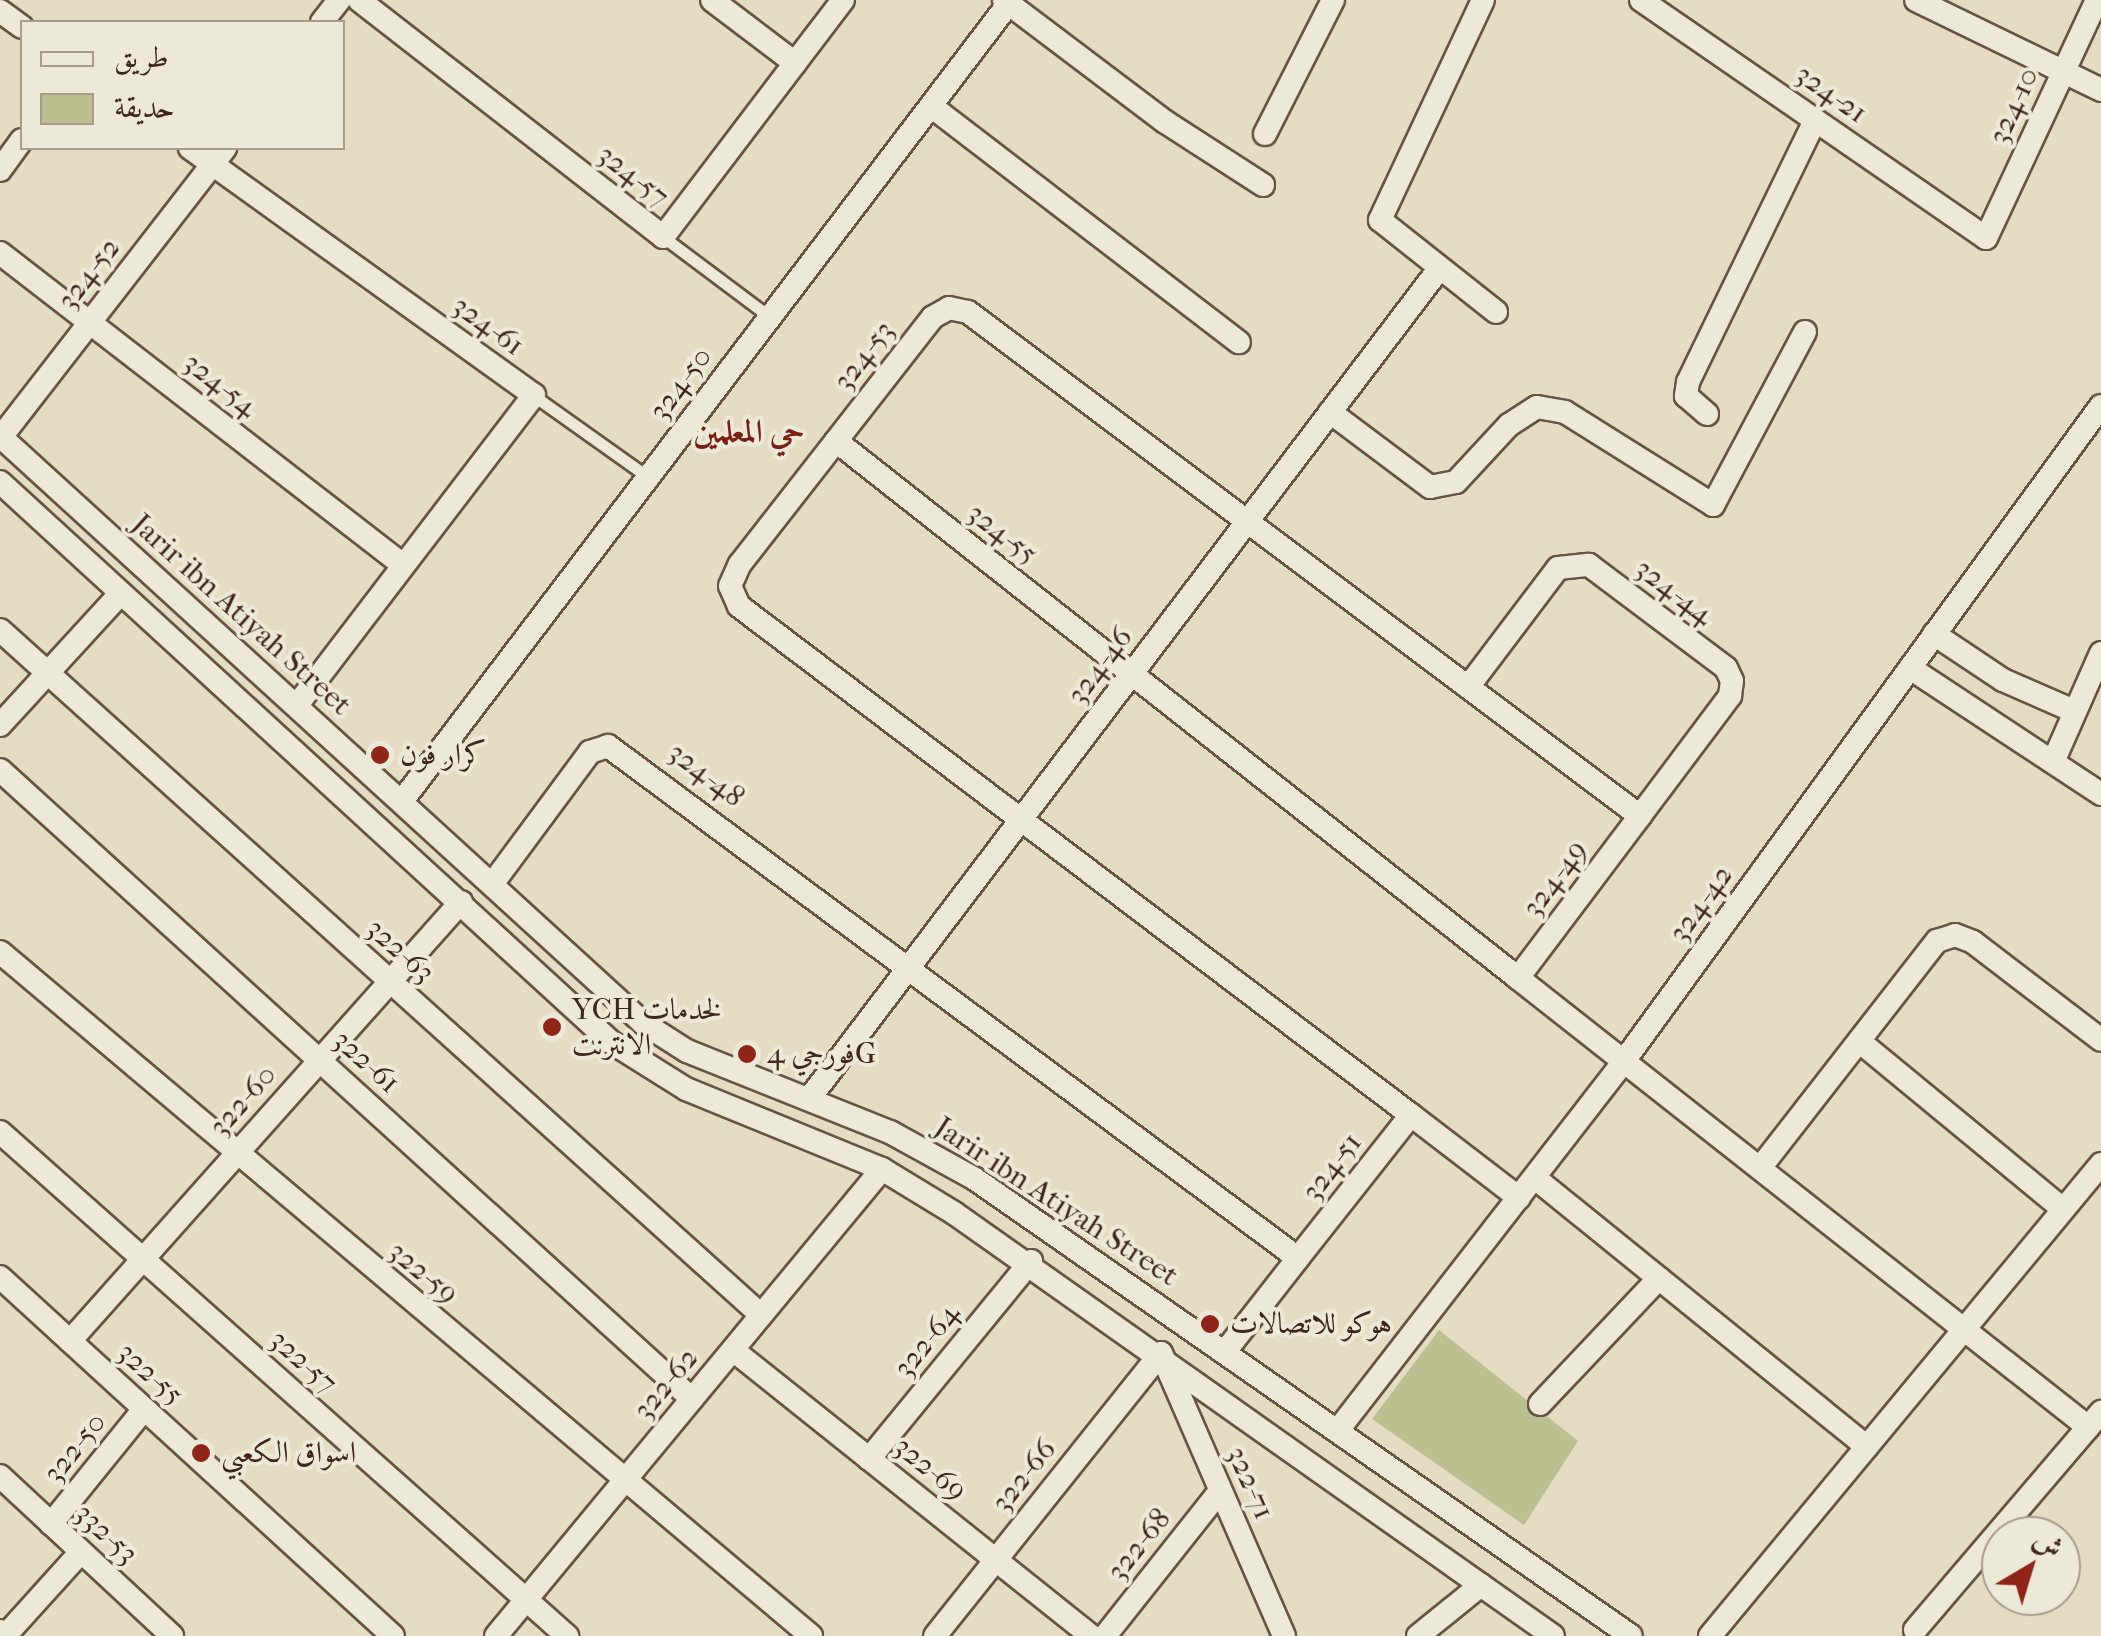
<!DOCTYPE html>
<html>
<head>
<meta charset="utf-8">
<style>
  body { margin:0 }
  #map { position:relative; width:2101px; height:1636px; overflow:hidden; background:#e4ddc3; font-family:"IM FELL French Canon",Amiri,serif }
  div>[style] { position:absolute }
  .green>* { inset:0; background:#bcbf8f }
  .roads { filter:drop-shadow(2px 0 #695344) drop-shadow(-2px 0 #695344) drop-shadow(0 2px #695344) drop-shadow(0 -2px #695344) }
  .service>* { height:11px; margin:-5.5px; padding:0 5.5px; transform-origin:5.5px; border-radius:5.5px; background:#ede9d8 }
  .minor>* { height:22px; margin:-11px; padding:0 11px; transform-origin:11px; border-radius:11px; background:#ede9d8 }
  .dots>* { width:28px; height:28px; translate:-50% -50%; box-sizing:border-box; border:5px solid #ede9d8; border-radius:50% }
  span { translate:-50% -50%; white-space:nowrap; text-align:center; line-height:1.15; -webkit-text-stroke:8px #ede9d8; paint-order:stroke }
  .street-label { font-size:30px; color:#40251a }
  .poi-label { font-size:30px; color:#40251a }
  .left { translate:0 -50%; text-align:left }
  .neighbourhood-label { font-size:32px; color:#7a1f14; font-weight:700 }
  .legend { position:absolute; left:20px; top:20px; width:325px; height:130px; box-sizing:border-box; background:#ede9d8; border:2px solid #a89b8c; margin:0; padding:12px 18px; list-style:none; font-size:30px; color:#40251a }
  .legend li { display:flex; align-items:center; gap:20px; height:50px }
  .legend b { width:50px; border:2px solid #a89b8c }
  .north { position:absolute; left:1981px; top:1516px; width:100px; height:100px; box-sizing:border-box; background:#ede9d8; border:2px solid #a89b8c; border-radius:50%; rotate:38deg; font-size:28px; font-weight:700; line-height:40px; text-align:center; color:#40251a }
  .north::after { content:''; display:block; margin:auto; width:35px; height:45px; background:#8f2418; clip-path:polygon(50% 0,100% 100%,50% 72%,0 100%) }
</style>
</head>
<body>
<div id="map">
  <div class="green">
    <i style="clip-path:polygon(1439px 1330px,1578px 1441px,1524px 1525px,1372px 1419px)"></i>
  </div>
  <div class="roads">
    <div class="service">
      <i style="left:663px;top:237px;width:134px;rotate:36.8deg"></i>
      <i style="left:534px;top:396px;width:140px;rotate:35.4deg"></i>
    </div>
    <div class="minor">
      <i style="left:359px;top:0;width:385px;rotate:37.9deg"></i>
      <i style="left:663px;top:237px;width:218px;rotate:-52.8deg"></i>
      <i style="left:795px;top:63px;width:104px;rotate:-142.8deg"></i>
      <i style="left:1004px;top:0;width:201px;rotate:37.1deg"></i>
      <i style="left:1164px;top:121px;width:118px;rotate:32.9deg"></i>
      <i style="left:1483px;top:0;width:243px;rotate:115.1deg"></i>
      <i style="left:1380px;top:220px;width:148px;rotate:38.4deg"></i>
      <i style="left:1641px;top:0;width:419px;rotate:34.6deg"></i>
      <i style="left:1986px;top:238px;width:263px;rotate:-65deg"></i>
      <i style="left:1916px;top:0;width:206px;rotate:25.9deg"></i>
      <i style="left:0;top:11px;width:27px;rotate:36deg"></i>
      <i style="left:322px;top:22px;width:28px;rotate:-52deg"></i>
      <i style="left:795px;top:63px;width:79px;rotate:-52.7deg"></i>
      <i style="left:931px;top:106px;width:388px;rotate:37.5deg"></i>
      <i style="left:1265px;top:134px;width:150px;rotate:-63.1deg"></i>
      <i style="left:190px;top:148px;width:423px;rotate:35.7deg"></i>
      <i style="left:534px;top:395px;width:390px;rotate:127.4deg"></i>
      <i style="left:0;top:170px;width:37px;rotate:-54deg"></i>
      <i style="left:0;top:253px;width:510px;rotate:37.75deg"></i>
      <i style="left:1330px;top:412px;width:125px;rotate:36.9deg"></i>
      <i style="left:1430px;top:487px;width:26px;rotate:-11deg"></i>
      <i style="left:1456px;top:482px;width:78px;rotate:-47.1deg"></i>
      <i style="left:1509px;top:425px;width:33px;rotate:-33deg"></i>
      <i style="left:1537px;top:407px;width:28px;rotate:10deg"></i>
      <i style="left:1565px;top:412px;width:175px;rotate:32.1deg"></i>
      <i style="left:1713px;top:505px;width:196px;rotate:-62deg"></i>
      <i style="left:1707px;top:414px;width:28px;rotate:-139deg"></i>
      <i style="left:1686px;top:396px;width:14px;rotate:-82deg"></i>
      <i style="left:1688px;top:382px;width:291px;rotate:-64.1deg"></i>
      <i style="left:0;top:436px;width:871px;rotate:42.39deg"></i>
      <i style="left:643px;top:1023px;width:52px;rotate:32.5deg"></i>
      <i style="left:687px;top:1051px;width:219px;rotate:21.8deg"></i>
      <i style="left:890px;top:1132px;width:97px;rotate:28.9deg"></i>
      <i style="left:975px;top:1179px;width:799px;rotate:34.86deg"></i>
      <i style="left:1px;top:437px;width:366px;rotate:-52.2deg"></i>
      <i style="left:0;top:482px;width:829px;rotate:42.51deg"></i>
      <i style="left:611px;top:1042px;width:89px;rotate:32.1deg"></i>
      <i style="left:686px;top:1089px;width:212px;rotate:22.2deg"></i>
      <i style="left:882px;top:1169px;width:84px;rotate:31.4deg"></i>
      <i style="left:954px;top:1213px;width:733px;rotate:35.23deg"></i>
      <i style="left:0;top:630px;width:1024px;rotate:41.99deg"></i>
      <i style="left:1934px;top:634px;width:83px;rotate:33.7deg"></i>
      <i style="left:2003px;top:680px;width:77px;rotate:23.6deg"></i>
      <i style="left:1910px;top:668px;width:229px;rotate:33.4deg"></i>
      <i style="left:1468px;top:687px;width:149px;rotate:-52.9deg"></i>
      <i style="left:1558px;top:568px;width:31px;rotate:-6deg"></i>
      <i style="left:1589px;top:565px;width:171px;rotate:36.9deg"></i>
      <i style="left:1726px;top:668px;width:14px;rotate:65deg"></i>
      <i style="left:1732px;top:681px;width:15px;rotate:98deg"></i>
      <i style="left:1730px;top:696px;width:150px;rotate:126.9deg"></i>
      <i style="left:0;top:725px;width:178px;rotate:-47.5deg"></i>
      <i style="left:2053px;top:762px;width:119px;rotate:-66.2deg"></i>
      <i style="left:0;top:770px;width:935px;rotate:42.27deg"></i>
      <i style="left:402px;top:801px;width:1003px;rotate:-52.74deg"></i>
      <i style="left:493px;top:883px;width:163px;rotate:-53.5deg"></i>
      <i style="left:590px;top:752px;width:19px;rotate:-18deg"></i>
      <i style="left:608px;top:746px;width:859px;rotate:36.58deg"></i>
      <i style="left:1298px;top:1258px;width:182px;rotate:-51.7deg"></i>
      <i style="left:1411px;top:1115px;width:843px;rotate:-142.86deg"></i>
      <i style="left:739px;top:606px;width:22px;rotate:-114deg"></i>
      <i style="left:730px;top:586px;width:24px;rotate:-66deg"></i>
      <i style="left:740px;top:564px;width:313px;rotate:-52deg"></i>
      <i style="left:933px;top:317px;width:18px;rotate:-29deg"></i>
      <i style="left:949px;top:308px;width:19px;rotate:12deg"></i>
      <i style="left:968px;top:312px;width:840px;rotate:36.87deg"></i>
      <i style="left:1640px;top:816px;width:203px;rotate:127deg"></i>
      <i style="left:1518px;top:978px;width:868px;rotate:-141.78deg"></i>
      <i style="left:0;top:952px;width:1061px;rotate:40.14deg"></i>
      <i style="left:1518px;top:978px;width:726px;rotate:38.23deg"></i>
      <i style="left:1859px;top:1041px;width:264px;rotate:39.5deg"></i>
      <i style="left:809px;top:1099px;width:1042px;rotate:-52.8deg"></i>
      <i style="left:1411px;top:1115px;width:136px;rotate:37.5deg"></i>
      <i style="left:0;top:1132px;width:759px;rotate:41.63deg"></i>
      <i style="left:1760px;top:1168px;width:288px;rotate:-52.1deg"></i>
      <i style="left:1937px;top:941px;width:19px;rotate:-18deg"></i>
      <i style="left:1955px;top:935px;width:19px;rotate:21deg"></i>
      <i style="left:1973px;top:942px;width:161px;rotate:37.4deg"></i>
      <i style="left:1535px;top:1178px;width:427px;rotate:39deg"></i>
      <i style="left:0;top:1277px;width:532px;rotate:42.41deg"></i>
      <i style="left:70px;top:1341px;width:588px;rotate:-48.31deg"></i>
      <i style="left:1227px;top:1349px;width:115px;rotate:-52deg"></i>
      <i style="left:733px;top:1350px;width:458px;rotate:38.6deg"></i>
      <i style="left:1540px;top:1404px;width:173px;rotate:-46.6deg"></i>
      <i style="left:1338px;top:1430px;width:467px;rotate:-52.2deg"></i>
      <i style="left:1624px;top:1061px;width:810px;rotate:-53.94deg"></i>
      <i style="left:869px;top:1459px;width:256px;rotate:-50.7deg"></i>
      <i style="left:0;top:1476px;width:235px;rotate:42.9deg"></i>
      <i style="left:51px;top:1524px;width:148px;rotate:-51deg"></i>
      <i style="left:1915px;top:1630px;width:287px;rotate:-49.5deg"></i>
      <i style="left:0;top:1631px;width:7px;rotate:45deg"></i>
      <i style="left:5px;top:1636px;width:113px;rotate:-47.9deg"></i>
      <i style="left:496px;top:1636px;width:606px;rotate:-50.42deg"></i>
      <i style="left:935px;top:1636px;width:362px;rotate:-51.4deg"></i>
      <i style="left:1161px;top:1353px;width:309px;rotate:66.5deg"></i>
      <i style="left:1105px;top:1636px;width:185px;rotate:-51.6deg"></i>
      <i style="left:1418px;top:1636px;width:81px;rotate:-39deg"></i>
      <i style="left:1710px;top:1636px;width:613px;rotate:-50.36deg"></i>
    </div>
  </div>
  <div class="dots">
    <i style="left:380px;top:755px;background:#8f2418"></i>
    <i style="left:552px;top:1027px;background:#8f2418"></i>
    <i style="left:747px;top:1054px;background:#8f2418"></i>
    <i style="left:1210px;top:1324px;background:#8f2418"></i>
    <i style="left:201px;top:1453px;background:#8f2418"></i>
  </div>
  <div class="street-label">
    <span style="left:1831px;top:94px;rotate:35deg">324-21</span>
    <span style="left:2014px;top:106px;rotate:-65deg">324-10</span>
    <span style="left:633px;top:176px;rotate:38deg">324-57</span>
    <span style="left:89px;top:274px;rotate:-52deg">324-52</span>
    <span style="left:488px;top:326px;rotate:36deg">324-61</span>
    <span style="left:864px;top:356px;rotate:-52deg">324-53</span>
    <span style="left:681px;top:384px;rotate:-53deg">324-50</span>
    <span style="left:220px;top:385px;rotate:38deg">324-54</span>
    <span style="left:1002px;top:534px;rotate:38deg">324-55</span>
    <span style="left:1674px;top:592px;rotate:37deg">324-44</span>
    <span style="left:241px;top:615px;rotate:42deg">Jarir ibn Atiyah Street</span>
    <span style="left:1100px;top:666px;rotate:-53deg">324-46</span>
    <span style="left:706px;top:775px;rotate:37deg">324-48</span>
    <span style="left:1555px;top:879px;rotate:-53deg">324-49</span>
    <span style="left:1701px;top:904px;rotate:-54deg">324-42</span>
    <span style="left:400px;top:951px;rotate:42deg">322-63</span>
    <span style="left:366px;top:1062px;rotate:42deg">322-61</span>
    <span style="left:243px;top:1101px;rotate:-48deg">322-60</span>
    <span style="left:1332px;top:1167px;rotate:-52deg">324-51</span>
    <span style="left:1056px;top:1202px;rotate:33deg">Jarir ibn Atiyah Street</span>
    <span style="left:423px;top:1273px;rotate:40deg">322-59</span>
    <span style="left:927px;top:1341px;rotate:-51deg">322-64</span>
    <span style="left:303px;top:1362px;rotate:42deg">322-57</span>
    <span style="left:150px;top:1374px;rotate:42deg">322-55</span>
    <span style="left:666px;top:1384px;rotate:-50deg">322-62</span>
    <span style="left:75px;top:1448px;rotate:-51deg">322-50</span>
    <span style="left:930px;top:1469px;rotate:39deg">322-69</span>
    <span style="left:1024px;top:1476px;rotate:-51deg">322-66</span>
    <span style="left:1250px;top:1483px;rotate:66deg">322-71</span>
    <span style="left:106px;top:1534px;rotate:43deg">332-53</span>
    <span style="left:1139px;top:1545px;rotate:-51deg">322-68</span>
  </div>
  <div class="poi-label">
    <span class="left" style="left:400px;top:755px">كرار فون</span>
    <span class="left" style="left:572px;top:1027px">YCH لخدمات<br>الانترنت</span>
    <span class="left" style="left:767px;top:1054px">فورجي 4G</span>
    <span class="left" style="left:1230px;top:1324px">هوكو للاتصالات</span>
    <span class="left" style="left:221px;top:1453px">اسواق الكعبي</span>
  </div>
  <div class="neighbourhood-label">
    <span style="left:749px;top:432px">حي المعلمين</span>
  </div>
  <ul class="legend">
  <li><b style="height:12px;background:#ede9d8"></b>طريق</li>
  <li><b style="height:28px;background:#bcbf8f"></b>حديقة</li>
  </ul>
  <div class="north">ش</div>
</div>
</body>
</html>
